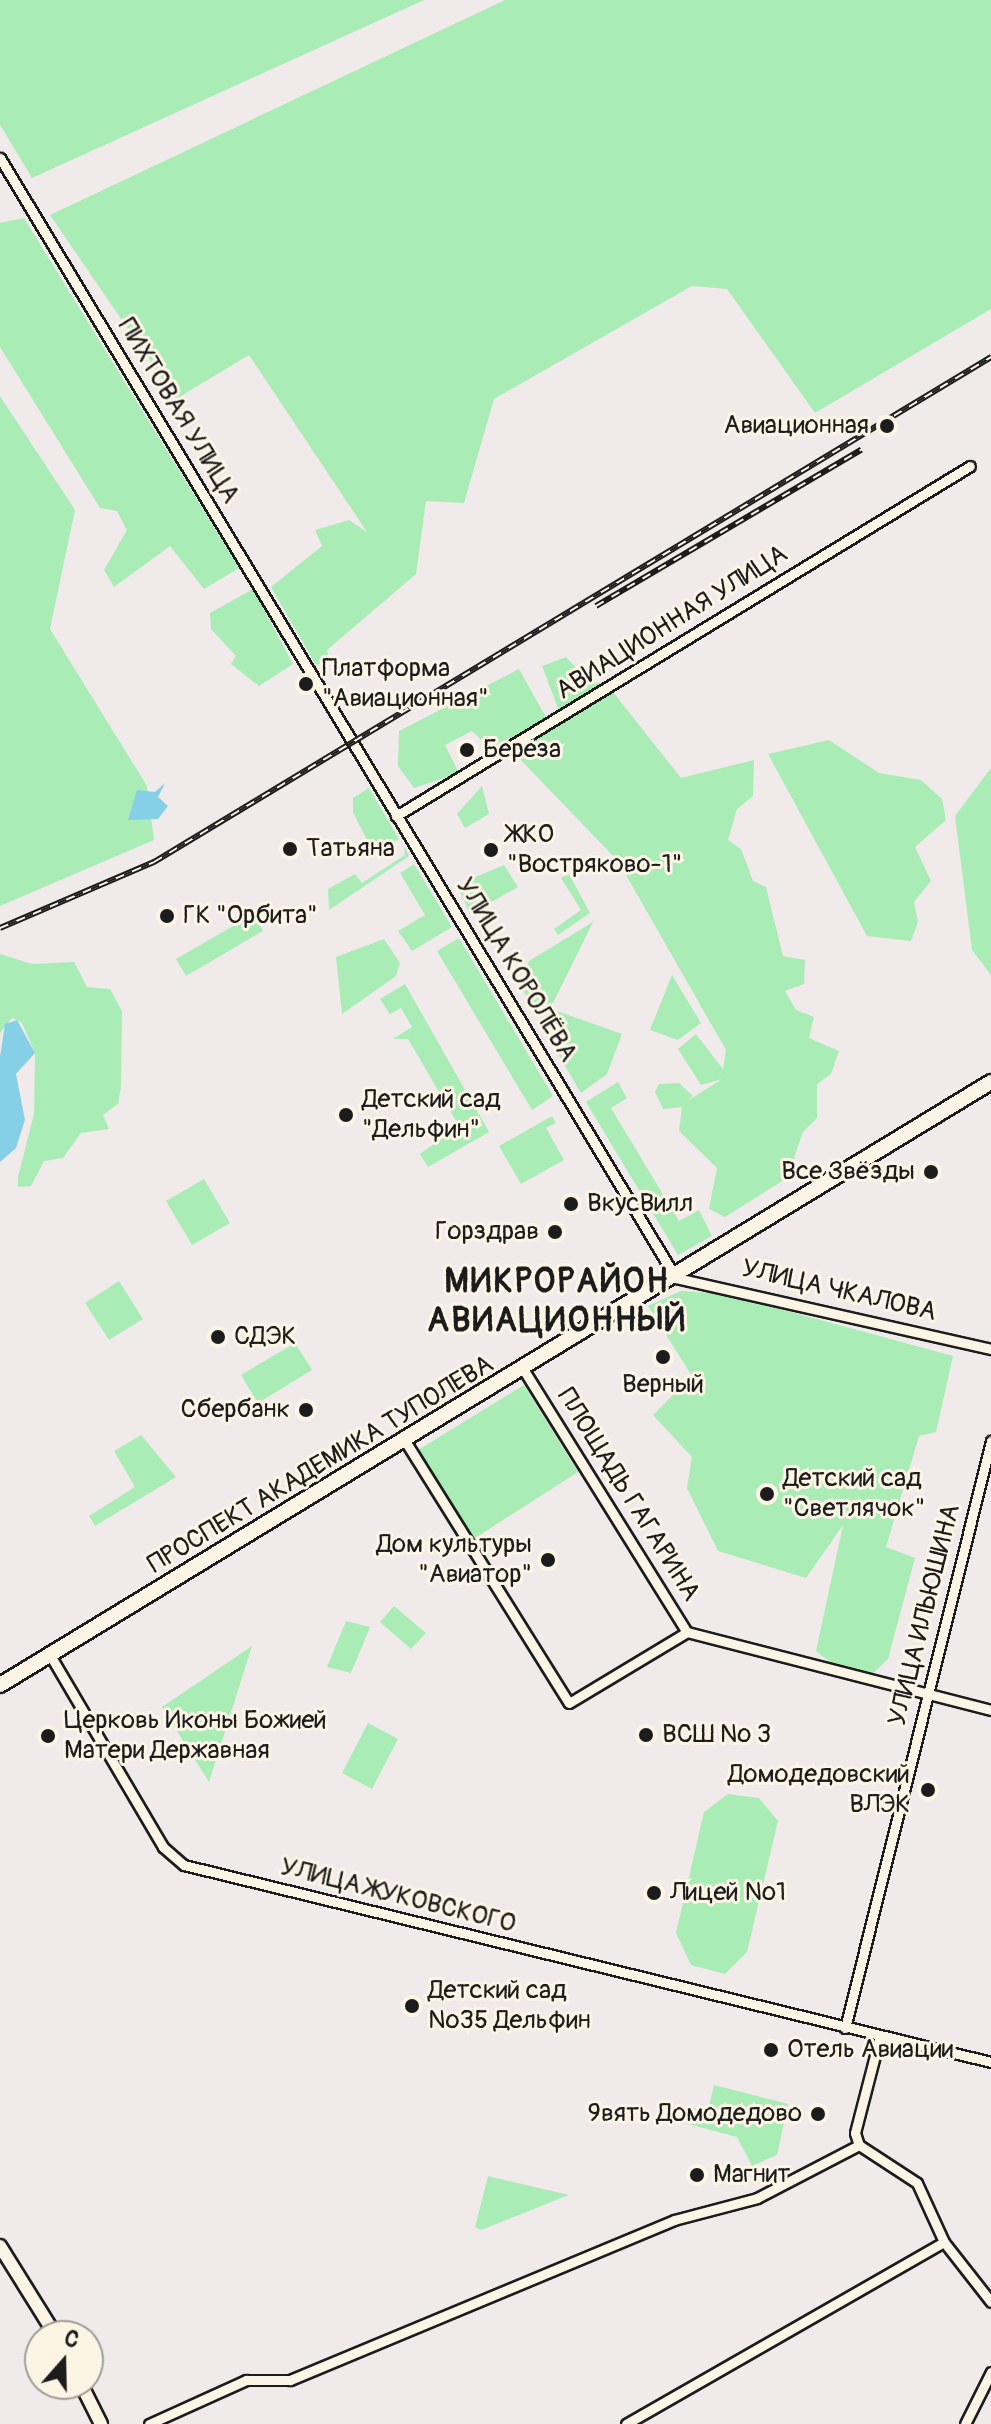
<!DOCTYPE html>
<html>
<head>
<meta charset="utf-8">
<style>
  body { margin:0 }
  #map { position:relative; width:991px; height:2424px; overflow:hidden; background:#f0eaeb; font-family:Pangolin,sans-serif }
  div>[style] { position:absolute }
  .green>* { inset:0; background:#aaecb5 }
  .water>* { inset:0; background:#86d0e7 }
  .roads { filter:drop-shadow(2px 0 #1c1c1c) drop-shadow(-2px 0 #1c1c1c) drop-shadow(0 2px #1c1c1c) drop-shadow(0 -2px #1c1c1c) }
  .minor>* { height:9px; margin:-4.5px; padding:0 4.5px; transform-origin:4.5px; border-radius:4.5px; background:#fcf5e5 }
  .tertiary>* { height:12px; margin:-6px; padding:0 6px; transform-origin:6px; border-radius:6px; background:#fcf5e5 }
  .secondary>* { height:14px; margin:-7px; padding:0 7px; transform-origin:7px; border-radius:7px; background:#fcf5e5 }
  .rail>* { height:6px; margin-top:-3px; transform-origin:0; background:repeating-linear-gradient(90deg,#fcf5e5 0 9px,#1c1c1c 0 18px); box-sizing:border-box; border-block:2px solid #1c1c1c }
  .dots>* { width:22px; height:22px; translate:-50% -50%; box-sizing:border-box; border:4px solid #fcf5e5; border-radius:50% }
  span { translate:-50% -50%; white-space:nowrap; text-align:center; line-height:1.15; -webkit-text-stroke:6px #fcf5e5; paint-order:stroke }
  .street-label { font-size:26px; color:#1c1c1c }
  .poi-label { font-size:26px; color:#1c1c1c }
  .right { translate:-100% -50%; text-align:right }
  .left { translate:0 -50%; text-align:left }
  .district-label { font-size:34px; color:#1c1c1c; font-weight:700; letter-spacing:2px }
  .north { position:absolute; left:24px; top:2320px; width:80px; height:80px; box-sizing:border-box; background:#fcf5e5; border:2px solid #a29e95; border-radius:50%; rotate:20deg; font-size:22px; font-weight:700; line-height:32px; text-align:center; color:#1c1c1c }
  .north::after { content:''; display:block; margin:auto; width:28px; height:36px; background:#1c1c1c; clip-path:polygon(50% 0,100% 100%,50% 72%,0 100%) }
</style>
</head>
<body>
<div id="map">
  <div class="green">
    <i style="clip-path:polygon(0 0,424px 0,32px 178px,0 125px)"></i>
    <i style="clip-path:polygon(505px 0,991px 0,991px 309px,815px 413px,727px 289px,692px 286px,494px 399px,464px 503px,426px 501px,416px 574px,327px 650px,329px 661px,316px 665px,271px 587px,322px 546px,315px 530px,349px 520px,367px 532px,249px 355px,176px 399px,50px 215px)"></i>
    <i style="clip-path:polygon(24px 218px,239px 568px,204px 589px,170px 546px,114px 587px,104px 570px,127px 530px,117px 511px,100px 508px,0 347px,0 223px)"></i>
    <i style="clip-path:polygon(0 396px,75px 510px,50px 629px,147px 786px,154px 840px,0 906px)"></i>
    <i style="clip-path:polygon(253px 589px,293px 664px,259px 686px,231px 664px,236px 656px,211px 629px,210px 613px)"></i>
    <i style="clip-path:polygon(566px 657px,591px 684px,605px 682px,681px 778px,754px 760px,753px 796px,737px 809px,728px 840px,741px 849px,753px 881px,766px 887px,783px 956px,805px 960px,804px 984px,785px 991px,796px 1010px,814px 1017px,809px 1038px,839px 1051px,831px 1074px,817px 1084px,817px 1118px,803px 1132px,787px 1178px,725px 1217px,709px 1209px,717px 1168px,679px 1131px,682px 1107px,663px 1109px,655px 1092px,659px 1084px,679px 1083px,693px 1096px,686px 1102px,722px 1079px,701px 1085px,678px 1049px,696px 1034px,723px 1069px,726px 1050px,618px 861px,515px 754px,563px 721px,542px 666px)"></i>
    <i style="clip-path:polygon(519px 669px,547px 719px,509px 744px,489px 748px,472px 731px,445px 745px,459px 773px,414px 788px,398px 766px,399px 731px)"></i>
    <i style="clip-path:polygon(829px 740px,879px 773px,921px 780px,942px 799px,946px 820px,915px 847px,931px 881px,914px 902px,918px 922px,911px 941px,867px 936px,768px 754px)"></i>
    <i style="clip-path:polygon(991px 768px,991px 975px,972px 950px,955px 816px)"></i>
    <i style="clip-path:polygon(482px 786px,489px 814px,465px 828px,457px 814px)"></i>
    <i style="clip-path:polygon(369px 788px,399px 839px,381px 848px,367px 840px,353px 812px,353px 798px)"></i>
    <i style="clip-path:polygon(404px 846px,409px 856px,329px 910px,328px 889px,355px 874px,362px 883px,405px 855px)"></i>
    <i style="clip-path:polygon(414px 864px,452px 927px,412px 951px,398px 931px,425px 915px,400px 873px)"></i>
    <i style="clip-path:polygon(504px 865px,518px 887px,470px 914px,457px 885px)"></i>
    <i style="clip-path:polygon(569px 874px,590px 913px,558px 935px,554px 929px,581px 910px,561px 878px)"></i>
    <i style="clip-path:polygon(254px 914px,263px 931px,186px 976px,176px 959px)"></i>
    <i style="clip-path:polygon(593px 922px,553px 1003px,534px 1011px,521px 986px,529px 961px)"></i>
    <i style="clip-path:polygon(459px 938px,553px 1096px,532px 1110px,437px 951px)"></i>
    <i style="clip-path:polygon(384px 939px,400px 963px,396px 976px,342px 1014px,336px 957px)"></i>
    <i style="clip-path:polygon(0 954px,32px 964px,74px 962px,87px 987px,110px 989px,122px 1011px,121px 1087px,118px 1104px,103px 1115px,109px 1129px,81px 1133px,63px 1158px,44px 1161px,31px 1186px,18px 1187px,18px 1177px,34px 1114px,35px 1053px,22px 1023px,12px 1018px,0 1033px)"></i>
    <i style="clip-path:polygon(672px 975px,701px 1023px,678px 1040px,650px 1030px)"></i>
    <i style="clip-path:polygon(405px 984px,489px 1132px,428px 1167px,420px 1154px,459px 1126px,408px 1039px,393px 1039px,412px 1027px,401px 1008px,390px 1014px,380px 999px)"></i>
    <i style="clip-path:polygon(554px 1010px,622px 1034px,607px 1074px,581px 1093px,538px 1020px)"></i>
    <i style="clip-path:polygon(618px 1082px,627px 1098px,611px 1108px,679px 1221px,699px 1210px,712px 1236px,678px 1255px,586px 1102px)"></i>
    <i style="clip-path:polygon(552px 1116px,556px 1123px,546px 1128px,564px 1160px,521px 1184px,499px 1146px)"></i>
    <i style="clip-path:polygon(204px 1179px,230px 1223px,192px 1245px,166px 1201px)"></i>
    <i style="clip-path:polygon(119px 1281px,143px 1319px,109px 1340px,85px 1303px)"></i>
    <i style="clip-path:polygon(681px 1291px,725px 1294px,953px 1356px,936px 1432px,919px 1436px,886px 1547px,915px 1558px,888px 1659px,870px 1676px,839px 1669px,816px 1651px,843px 1525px,806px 1578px,718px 1551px,687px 1488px,692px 1457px,653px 1415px,692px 1376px,648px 1306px)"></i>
    <i style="clip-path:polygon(295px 1343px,312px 1370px,258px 1403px,241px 1375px)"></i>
    <i style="clip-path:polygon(524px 1385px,578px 1472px,472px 1540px,418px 1450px)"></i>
    <i style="clip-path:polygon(141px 1435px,176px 1477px,95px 1526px,89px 1516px,135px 1487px,114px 1451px)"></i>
    <i style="clip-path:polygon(394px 1606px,426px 1633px,411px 1649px,380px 1622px)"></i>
    <i style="clip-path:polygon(346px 1621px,370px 1627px,351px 1673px,327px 1667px)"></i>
    <i style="clip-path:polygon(252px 1646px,209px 1782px,162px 1707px)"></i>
    <i style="clip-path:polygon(368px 1723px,398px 1739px,372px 1789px,342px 1773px)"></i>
    <i style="clip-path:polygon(728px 1794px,759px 1798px,778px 1821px,747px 1952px,725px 1974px,691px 1965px,676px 1933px,704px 1812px)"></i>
    <i style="clip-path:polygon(714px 2085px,788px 2104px,777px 2155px,752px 2166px,737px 2137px,681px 2122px,685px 2106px,708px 2111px)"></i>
    <i style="clip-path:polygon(488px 2176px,569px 2195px,481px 2230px,475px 2227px)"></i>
  </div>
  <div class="water">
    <i style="clip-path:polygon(165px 783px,158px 797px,168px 806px,158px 819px,128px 820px,137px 790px,155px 792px)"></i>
    <i style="clip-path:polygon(17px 1020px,35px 1053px,16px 1074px,25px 1120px,16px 1148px,0 1162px,0 1057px,5px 1024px)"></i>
  </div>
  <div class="roads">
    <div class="minor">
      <i style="left:0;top:158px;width:1308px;rotate:58.89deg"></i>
      <i style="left:676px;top:1278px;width:323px;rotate:12.7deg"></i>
      <i style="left:396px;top:816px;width:672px;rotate:-31.37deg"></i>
      <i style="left:525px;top:1372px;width:306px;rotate:58.1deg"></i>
      <i style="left:407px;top:1444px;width:305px;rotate:58deg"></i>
      <i style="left:569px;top:1703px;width:138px;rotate:-31deg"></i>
      <i style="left:687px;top:1632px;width:314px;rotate:14.4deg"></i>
      <i style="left:50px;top:1655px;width:223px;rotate:59.5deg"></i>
      <i style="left:163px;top:1847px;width:28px;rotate:41deg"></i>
      <i style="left:184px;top:1865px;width:831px;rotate:13.72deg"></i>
      <i style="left:845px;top:2028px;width:605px;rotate:-76.03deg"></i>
      <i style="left:880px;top:2036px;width:100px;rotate:104.5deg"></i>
      <i style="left:855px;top:2133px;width:13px;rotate:72deg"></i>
      <i style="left:859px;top:2145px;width:69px;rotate:33.2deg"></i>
      <i style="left:917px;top:2183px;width:65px;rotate:65.4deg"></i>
      <i style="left:944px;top:2242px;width:76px;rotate:51.9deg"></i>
      <i style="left:149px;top:2424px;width:107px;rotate:-24.4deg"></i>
      <i style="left:246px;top:2380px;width:44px"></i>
      <i style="left:290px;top:2380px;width:416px;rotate:-22.6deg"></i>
      <i style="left:674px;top:2220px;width:86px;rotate:-14.8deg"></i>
      <i style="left:757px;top:2198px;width:115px;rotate:-27.5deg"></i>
      <i style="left:626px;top:2424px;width:366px;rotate:-29.8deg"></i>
      <i style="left:965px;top:2424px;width:58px;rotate:-63.4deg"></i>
    </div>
    <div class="tertiary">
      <i style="left:0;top:2246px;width:106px;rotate:58.1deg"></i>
      <i style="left:81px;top:2384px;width:45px;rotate:63.4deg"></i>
    </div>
    <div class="secondary">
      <i style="left:0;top:1685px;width:1160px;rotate:-31.32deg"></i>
    </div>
  </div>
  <div class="rail">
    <i style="left:596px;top:606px;width:308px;rotate:-30.5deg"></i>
    <i style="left:0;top:928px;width:168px;rotate:-23.2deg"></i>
    <i style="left:154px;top:862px;width:978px;rotate:-31.1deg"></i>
  </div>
  <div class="dots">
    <i style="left:887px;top:426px;background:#1c1c1c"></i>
    <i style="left:306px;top:684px;background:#1c1c1c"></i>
    <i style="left:467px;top:750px;background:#1c1c1c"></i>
    <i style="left:290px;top:849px;background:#1c1c1c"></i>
    <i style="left:491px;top:850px;background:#1c1c1c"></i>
    <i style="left:167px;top:916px;background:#1c1c1c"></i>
    <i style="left:346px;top:1115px;background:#1c1c1c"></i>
    <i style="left:931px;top:1172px;background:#1c1c1c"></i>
    <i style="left:571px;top:1204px;background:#1c1c1c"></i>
    <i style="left:555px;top:1232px;background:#1c1c1c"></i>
    <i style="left:218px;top:1337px;background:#1c1c1c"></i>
    <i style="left:663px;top:1357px;background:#1c1c1c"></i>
    <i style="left:306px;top:1410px;background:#1c1c1c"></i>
    <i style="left:767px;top:1494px;background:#1c1c1c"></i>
    <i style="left:548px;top:1560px;background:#1c1c1c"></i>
    <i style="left:646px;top:1735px;background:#1c1c1c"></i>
    <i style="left:48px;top:1736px;background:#1c1c1c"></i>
    <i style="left:928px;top:1790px;background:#1c1c1c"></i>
    <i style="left:654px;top:1893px;background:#1c1c1c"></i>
    <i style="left:412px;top:2006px;background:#1c1c1c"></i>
    <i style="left:771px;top:2050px;background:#1c1c1c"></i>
    <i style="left:818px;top:2114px;background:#1c1c1c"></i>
    <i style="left:697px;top:2175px;background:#1c1c1c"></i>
  </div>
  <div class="street-label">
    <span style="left:178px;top:411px;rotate:59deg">ПИХТОВАЯ УЛИЦА</span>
    <span style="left:672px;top:623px;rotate:-32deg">АВИАЦИОННАЯ УЛИЦА</span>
    <span style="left:516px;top:970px;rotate:59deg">УЛИЦА КОРОЛЁВА</span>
    <span style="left:839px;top:1291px;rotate:13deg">УЛИЦА ЧКАЛОВА</span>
    <span style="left:321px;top:1465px;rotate:-31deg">ПРОСПЕКТ АКАДЕМИКА ТУПОЛЕВА</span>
    <span style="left:628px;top:1495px;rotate:58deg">ПЛОЩАДЬ ГАГАРИНА</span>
    <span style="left:925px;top:1615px;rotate:-76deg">УЛИЦА ИЛЬЮШИНА</span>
    <span style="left:398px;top:1896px;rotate:14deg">УЛИЦА ЖУКОВСКОГО</span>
  </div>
  <div class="poi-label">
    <span class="right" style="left:869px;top:426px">Авиационная</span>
    <span class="left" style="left:322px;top:684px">Платформа<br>"Авиационная"</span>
    <span class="left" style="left:483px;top:750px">Береза</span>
    <span class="left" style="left:507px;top:850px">ЖКО<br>"Востряково-1"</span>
    <span class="left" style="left:306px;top:849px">Татьяна</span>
    <span class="left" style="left:183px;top:916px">ГК "Орбита"</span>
    <span class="left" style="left:362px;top:1115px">Детский сад<br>"Дельфин"</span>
    <span class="right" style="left:915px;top:1172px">Все Звёзды</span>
    <span class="left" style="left:587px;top:1204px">ВкусВилл</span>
    <span class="right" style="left:539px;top:1232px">Горздрав</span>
    <span class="left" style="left:234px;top:1337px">СДЭК</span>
    <span style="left:663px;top:1385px">Верный</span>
    <span class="right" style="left:290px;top:1410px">Сбербанк</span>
    <span class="left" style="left:783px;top:1494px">Детский сад<br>"Светлячок"</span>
    <span class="right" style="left:532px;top:1560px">Дом культуры<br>"Авиатор"</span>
    <span class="left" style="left:64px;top:1736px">Церковь Иконы Божией<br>Матери Державная</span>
    <span class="left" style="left:662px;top:1735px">ВСШ № 3</span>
    <span class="right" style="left:910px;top:1790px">Домодедовский<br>ВЛЭК</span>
    <span class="left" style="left:670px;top:1893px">Лицей №1</span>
    <span class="left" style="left:428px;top:2006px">Детский сад<br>№35 Дельфин</span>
    <span class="left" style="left:787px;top:2050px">Отель Авиации</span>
    <span class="right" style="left:802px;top:2114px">9вять Домодедово</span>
    <span class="left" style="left:713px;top:2175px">Магнит</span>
  </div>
  <div class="district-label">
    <span style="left:557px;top:1301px">МИКРОРАЙОН<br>АВИАЦИОННЫЙ</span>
  </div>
  <div class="north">С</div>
</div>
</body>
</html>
